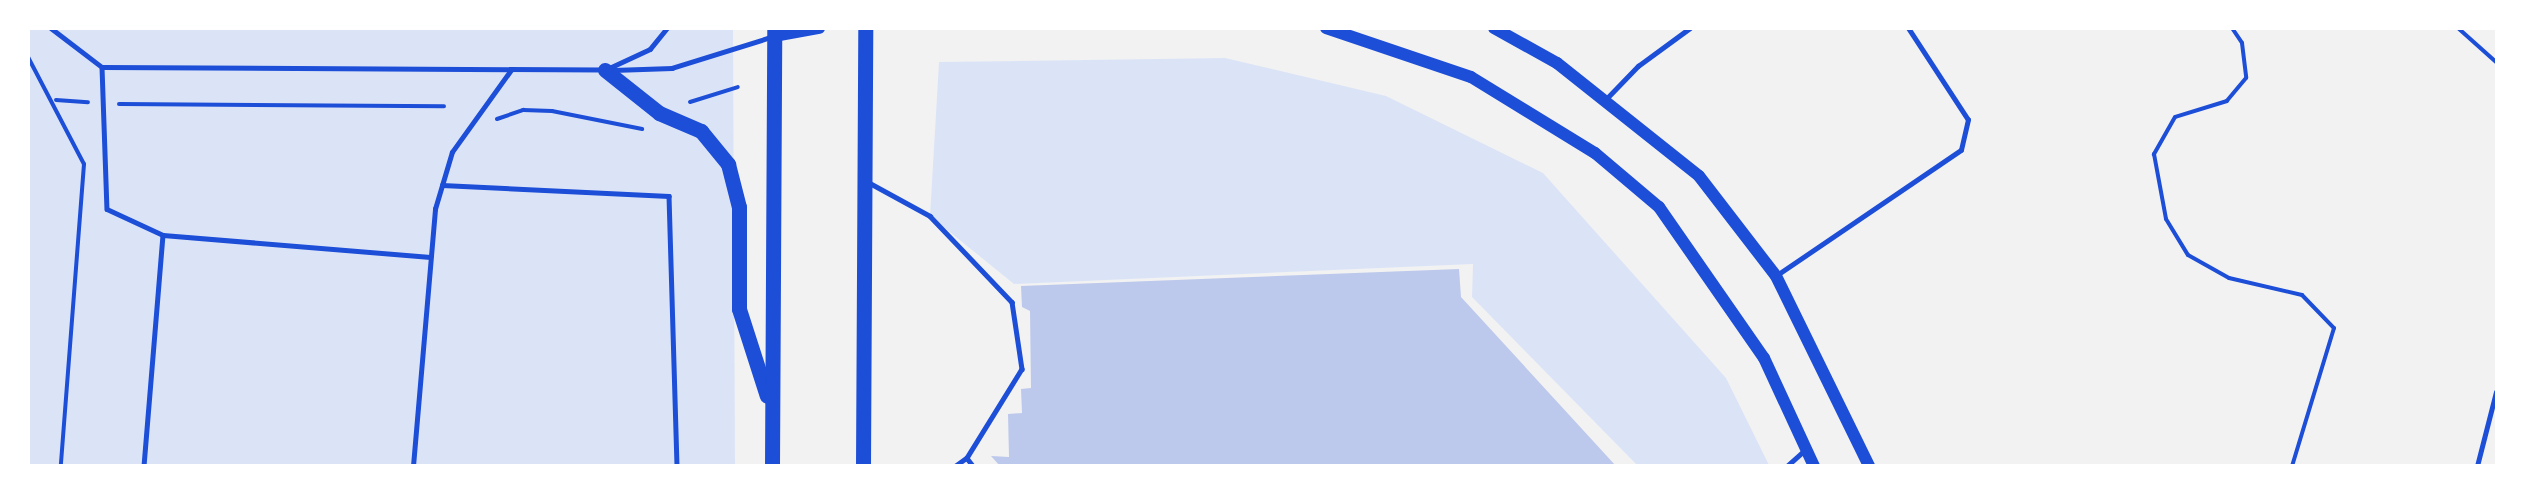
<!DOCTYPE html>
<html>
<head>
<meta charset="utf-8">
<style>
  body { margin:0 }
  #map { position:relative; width:2525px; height:494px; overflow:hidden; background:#f2f2f2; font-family:Arial,sans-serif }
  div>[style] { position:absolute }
  .green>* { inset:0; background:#dbe4f7 }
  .building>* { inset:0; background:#bdc9ec }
  .path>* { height:4px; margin:-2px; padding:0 2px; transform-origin:2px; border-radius:2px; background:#1d4ed8 }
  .service>* { height:4.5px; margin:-2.25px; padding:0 2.25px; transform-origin:2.25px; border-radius:2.25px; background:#1d4ed8 }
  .secondary>* { height:12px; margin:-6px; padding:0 6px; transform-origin:6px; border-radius:6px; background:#1d4ed8 }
  .primary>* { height:15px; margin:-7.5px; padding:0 7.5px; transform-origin:7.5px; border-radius:7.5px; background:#1d4ed8 }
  span { translate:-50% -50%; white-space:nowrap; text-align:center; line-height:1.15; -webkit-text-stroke:4.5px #fff; paint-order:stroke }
  .frame { position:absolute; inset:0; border:30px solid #fff; pointer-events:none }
</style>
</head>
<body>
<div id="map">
  <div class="green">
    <i style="clip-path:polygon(28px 29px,733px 29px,735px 465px,29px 465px)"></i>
    <i style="clip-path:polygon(1225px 58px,1386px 96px,1543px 173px,1726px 378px,1769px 465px,1637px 465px,1472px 297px,1473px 264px,1014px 284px,930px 216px,939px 62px)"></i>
  </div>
  <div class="building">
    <i style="clip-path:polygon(1459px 269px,1461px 297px,1616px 466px,1000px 466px,991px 456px,1009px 457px,1008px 414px,1022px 413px,1021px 389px,1031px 388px,1030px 311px,1022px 307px,1021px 286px)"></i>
  </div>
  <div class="path">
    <i style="left:2232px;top:28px;width:18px;rotate:56deg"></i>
    <i style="left:2242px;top:43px;width:35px;rotate:83deg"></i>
    <i style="left:2246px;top:78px;width:30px;rotate:130deg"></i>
    <i style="left:2227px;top:101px;width:54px;rotate:162.9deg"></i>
    <i style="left:2175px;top:117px;width:43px;rotate:119.6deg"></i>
    <i style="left:2154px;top:154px;width:66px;rotate:79.5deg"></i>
    <i style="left:2166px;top:219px;width:42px;rotate:58.6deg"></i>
    <i style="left:2188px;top:255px;width:47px;rotate:29.3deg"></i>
    <i style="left:2229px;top:278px;width:75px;rotate:13.1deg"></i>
    <i style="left:2302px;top:295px;width:46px;rotate:45.9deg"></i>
    <i style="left:2334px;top:328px;width:144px;rotate:106.9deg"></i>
    <i style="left:2458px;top:28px;width:51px;rotate:41.8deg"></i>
    <i style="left:28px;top:57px;width:121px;rotate:62.4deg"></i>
    <i style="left:84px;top:164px;width:303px;rotate:94.4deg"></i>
    <i style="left:56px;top:100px;width:32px;rotate:4deg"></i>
    <i style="left:690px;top:102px;width:50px;rotate:-17.4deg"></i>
    <i style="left:119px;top:104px;width:325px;rotate:0.4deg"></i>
    <i style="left:497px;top:119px;width:28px;rotate:-19deg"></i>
    <i style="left:523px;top:110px;width:29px;rotate:2deg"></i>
    <i style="left:552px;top:111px;width:92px;rotate:11.3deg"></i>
  </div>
  <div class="service">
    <i style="left:51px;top:28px;width:64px;rotate:37.4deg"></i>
    <i style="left:102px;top:67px;width:499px;rotate:0.3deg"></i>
    <i style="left:102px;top:67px;width:142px;rotate:88deg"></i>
    <i style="left:107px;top:209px;width:62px;rotate:24.9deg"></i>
    <i style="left:163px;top:235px;width:232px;rotate:94.7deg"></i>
    <i style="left:607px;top:69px;width:47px;rotate:-24.9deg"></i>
    <i style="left:650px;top:49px;width:27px;rotate:-51deg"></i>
    <i style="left:613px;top:70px;width:59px;rotate:-1.9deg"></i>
    <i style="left:672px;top:68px;width:104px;rotate:-17.4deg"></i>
    <i style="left:1606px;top:99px;width:46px;rotate:-45.9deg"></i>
    <i style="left:1638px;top:66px;width:64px;rotate:-36.2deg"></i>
    <i style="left:868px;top:182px;width:71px;rotate:28.7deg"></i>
    <i style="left:930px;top:216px;width:119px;rotate:46.4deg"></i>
    <i style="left:1012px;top:302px;width:68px;rotate:81.5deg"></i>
    <i style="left:1022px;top:369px;width:105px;rotate:121.7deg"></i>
    <i style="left:967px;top:458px;width:14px;rotate:144deg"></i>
    <i style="left:442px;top:185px;width:227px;rotate:2.8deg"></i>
    <i style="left:669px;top:196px;width:270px;rotate:88.3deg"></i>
    <i style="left:163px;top:235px;width:268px;rotate:4.7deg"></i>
    <i style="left:1777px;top:275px;width:222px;rotate:-34.2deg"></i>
    <i style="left:1961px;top:150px;width:31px;rotate:-77deg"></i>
    <i style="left:1968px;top:120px;width:110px;rotate:-123.1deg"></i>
    <i style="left:967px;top:458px;width:10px;rotate:53deg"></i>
    <i style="left:413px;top:466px;width:258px;rotate:-85.1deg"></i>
    <i style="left:435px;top:209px;width:59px;rotate:-73.4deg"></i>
    <i style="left:452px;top:152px;width:101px;rotate:-54.3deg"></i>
    <i style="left:1787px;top:466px;width:24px;rotate:-42deg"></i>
    <i style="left:2477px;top:466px;width:76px;rotate:-75.6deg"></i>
  </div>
  <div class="secondary">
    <i style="left:1326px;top:28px;width:153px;rotate:18.7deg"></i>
    <i style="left:1471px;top:77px;width:145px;rotate:31.5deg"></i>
    <i style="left:1595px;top:153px;width:84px;rotate:40.2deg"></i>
    <i style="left:1659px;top:207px;width:184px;rotate:55.2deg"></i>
    <i style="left:1764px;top:358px;width:119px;rotate:65.2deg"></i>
    <i style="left:1494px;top:28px;width:72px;rotate:29.1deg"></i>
    <i style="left:1557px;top:63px;width:181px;rotate:38.5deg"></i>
    <i style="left:1699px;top:176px;width:126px;rotate:52.4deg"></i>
    <i style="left:1776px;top:276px;width:212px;rotate:63.9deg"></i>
    <i style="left:774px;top:36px;width:46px;rotate:-10.1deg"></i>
  </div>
  <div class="primary">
    <i style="left:605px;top:70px;width:69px;rotate:38.5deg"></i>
    <i style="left:659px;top:113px;width:46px;rotate:23.2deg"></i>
    <i style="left:701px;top:131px;width:43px;rotate:50.7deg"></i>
    <i style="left:728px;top:164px;width:44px;rotate:75.7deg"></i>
    <i style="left:739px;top:207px;width:102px;rotate:90deg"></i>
    <i style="left:739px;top:309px;width:91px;rotate:72.2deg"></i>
    <i style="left:772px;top:466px;width:438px;rotate:-89.7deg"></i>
    <i style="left:863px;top:466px;width:438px;rotate:-89.7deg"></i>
  </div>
  <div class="frame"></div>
</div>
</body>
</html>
